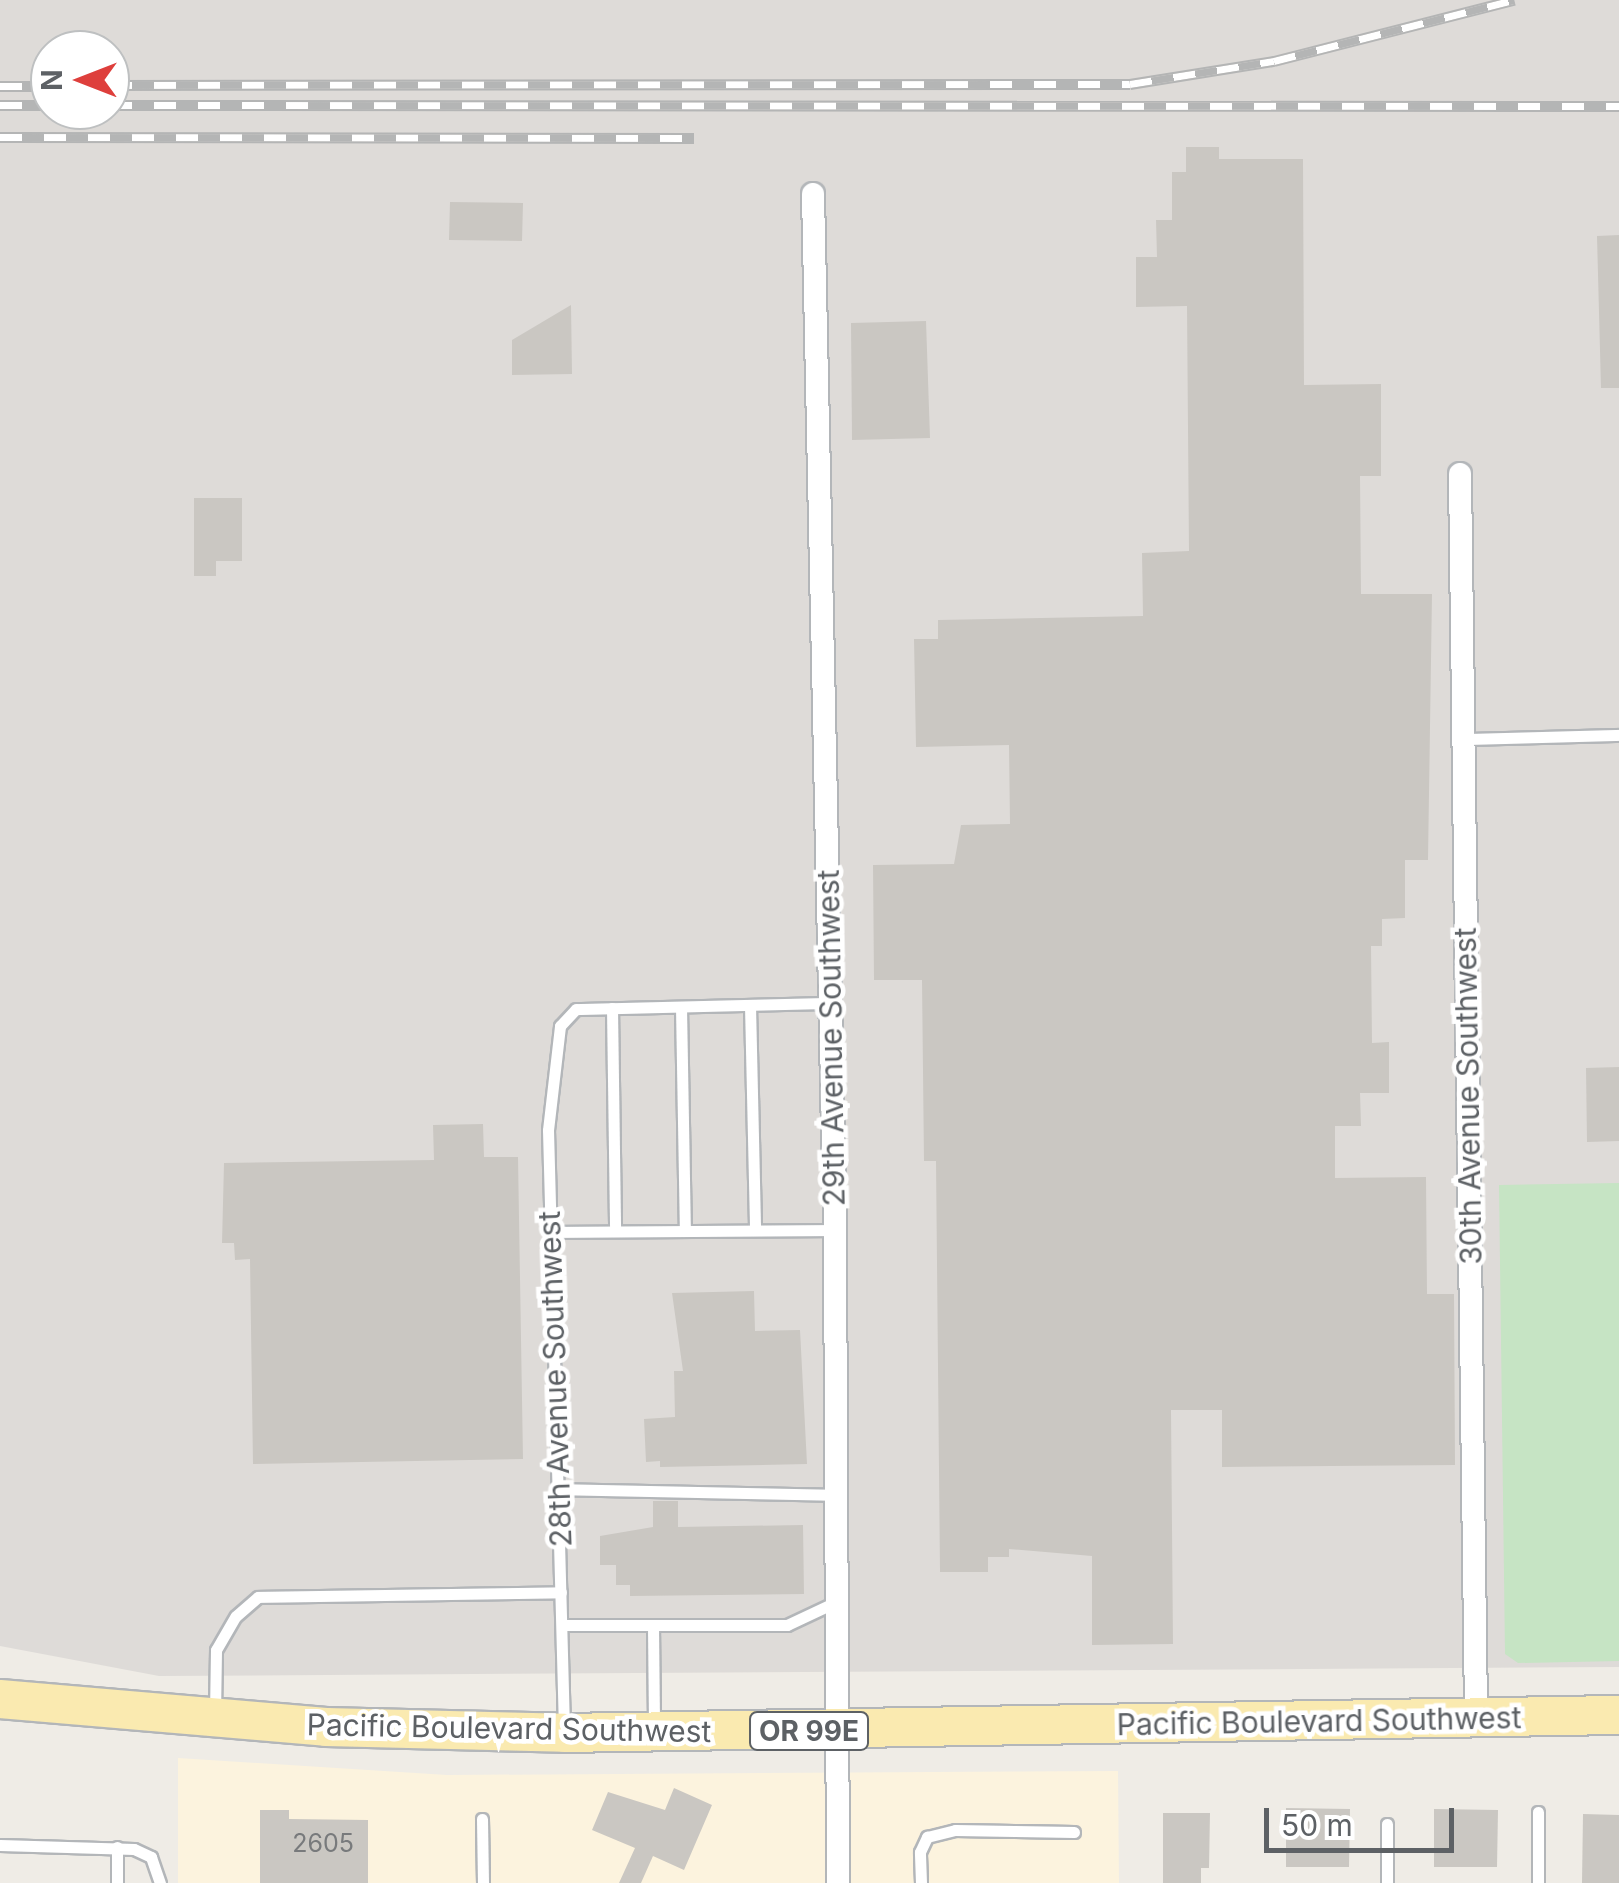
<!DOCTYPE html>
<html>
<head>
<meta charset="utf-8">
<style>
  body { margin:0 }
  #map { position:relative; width:1619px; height:1883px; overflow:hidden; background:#efece6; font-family:Inter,sans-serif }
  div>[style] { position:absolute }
  .commercial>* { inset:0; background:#fcf3de }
  .industrial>* { inset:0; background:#dedbd8 }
  .green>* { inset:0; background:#c6e4c4 }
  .building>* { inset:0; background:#cac7c2 }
  .roads { filter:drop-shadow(2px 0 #b3b6b9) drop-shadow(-2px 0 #b3b6b9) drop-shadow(0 2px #b3b6b9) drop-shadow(0 -2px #b3b6b9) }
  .lane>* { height:11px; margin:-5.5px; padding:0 5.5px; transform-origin:5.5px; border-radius:5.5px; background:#fff }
  .street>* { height:22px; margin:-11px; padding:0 11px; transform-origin:11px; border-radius:11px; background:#fff }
  .primary>* { height:38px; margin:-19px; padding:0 19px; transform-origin:19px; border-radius:19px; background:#faeab0 }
  .rail>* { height:11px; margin-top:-5.5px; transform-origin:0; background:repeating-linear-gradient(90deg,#fff 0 22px,#b4b5b5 0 44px); box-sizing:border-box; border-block:2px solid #b4b5b5 }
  span { translate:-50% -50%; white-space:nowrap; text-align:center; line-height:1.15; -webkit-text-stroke:9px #fff; paint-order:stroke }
  .number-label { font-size:25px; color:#787a7c }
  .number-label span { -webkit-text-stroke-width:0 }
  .shield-label span { padding:2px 8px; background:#fff; border:2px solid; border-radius:8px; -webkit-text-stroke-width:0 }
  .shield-label { font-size:28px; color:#5d6165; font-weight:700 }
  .street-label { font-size:30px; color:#5d6165 }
  .north { position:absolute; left:30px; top:30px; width:100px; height:100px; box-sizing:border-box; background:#fff; border:2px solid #bec0c1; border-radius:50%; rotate:270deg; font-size:28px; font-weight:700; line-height:40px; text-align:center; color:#5d6165 }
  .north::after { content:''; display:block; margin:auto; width:35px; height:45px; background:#de3f3c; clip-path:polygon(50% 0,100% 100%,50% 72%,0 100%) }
  .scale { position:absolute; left:1264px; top:1808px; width:190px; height:45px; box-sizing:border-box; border:5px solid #5d6165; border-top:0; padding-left:12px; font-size:30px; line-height:35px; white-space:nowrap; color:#5d6165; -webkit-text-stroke:8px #fff; paint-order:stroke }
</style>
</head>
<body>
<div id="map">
  <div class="commercial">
    <i style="clip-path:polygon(178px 1758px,447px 1775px,1118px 1771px,1119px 1883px,178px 1883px)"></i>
  </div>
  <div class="industrial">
    <i style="clip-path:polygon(evenodd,0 0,1619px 0,1619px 1667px,159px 1676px,0 1646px,0 0,50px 50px,110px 50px,110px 110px,50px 110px,50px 50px)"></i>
  </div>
  <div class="green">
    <i style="clip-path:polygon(1619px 1183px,1619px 1661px,1518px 1663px,1505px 1654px,1499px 1185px)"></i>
  </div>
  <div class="building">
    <i style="clip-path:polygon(1186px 147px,1219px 147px,1219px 159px,1303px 159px,1304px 385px,1381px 384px,1381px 476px,1360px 476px,1361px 594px,1432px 594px,1428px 860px,1405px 860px,1405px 918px,1382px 919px,1382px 946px,1371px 946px,1372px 1043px,1389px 1042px,1389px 1093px,1360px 1093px,1361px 1126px,1335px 1126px,1335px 1178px,1426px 1177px,1427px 1294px,1454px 1294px,1455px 1465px,1222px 1467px,1222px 1410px,1171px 1410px,1173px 1644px,1092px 1645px,1092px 1556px,1009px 1549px,1009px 1557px,988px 1557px,988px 1572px,940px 1572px,936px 1161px,924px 1161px,922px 980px,874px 980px,873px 865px,954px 864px,961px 825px,1010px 824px,1009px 745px,916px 747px,914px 639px,938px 639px,938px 620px,1143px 616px,1142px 553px,1189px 551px,1187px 306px,1136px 307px,1136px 257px,1157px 257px,1156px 220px,1172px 220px,1172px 172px,1186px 172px)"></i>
    <i style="clip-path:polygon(450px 202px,523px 203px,522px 241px,449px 240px)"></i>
    <i style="clip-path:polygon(1619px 235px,1619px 388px,1601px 388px,1597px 236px)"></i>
    <i style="clip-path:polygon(571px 305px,572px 374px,512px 375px,512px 340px)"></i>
    <i style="clip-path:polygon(926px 321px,930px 438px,852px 440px,851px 323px)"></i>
    <i style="clip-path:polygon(194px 498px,242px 498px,242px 561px,216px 561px,216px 576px,194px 576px)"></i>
    <i style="clip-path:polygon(1619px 1067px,1619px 1141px,1587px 1142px,1586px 1068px)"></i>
    <i style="clip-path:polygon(483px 1124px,484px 1157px,518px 1157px,523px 1459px,253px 1464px,250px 1259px,235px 1260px,234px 1243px,222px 1243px,224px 1163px,434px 1160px,433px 1125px)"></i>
    <i style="clip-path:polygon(754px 1291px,755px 1331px,800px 1330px,807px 1464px,660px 1467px,660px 1461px,646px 1462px,644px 1419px,675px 1417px,674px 1371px,683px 1371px,672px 1293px)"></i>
    <i style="clip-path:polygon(653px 1501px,678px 1501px,678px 1527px,803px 1525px,804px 1594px,630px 1596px,630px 1585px,616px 1585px,616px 1565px,600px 1565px,600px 1536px,653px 1527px)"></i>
    <i style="clip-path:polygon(674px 1788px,712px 1805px,684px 1870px,653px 1856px,641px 1883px,619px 1883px,635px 1848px,592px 1830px,608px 1792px,665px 1810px)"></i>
    <i style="clip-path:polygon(1286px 1808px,1350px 1809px,1349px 1867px,1286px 1867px)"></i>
    <i style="clip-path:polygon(1434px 1809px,1498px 1810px,1497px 1867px,1434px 1867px)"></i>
    <i style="clip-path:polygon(260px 1810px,289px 1810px,289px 1819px,368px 1820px,368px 1883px,260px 1883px)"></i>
    <i style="clip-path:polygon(1163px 1813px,1210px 1813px,1209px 1868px,1201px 1868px,1201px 1883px,1163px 1883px)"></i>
    <i style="clip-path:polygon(1583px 1814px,1619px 1815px,1619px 1883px,1582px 1883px)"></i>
  </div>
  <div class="roads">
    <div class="lane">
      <i style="left:1464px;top:739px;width:155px;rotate:-1.5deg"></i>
      <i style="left:750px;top:1005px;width:225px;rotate:88.7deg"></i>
      <i style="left:681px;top:1007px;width:224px;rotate:89deg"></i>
      <i style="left:612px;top:1008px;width:223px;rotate:89.2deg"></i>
      <i style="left:551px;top:1232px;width:284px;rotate:-0.4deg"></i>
      <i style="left:558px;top:1489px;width:279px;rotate:1.2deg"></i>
      <i style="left:562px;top:1625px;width:225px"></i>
      <i style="left:787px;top:1625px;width:54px;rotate:-25.1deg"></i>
      <i style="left:653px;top:1627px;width:100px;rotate:89.4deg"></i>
      <i style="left:215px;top:1714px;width:64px;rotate:-89.1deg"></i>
      <i style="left:216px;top:1650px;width:39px;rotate:-60deg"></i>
      <i style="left:236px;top:1616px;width:29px;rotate:-41deg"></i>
      <i style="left:258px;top:1597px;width:303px;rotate:-0.9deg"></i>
      <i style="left:564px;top:1729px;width:599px;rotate:-91.53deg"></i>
      <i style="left:548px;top:1130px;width:105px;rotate:-83.4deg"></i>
      <i style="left:560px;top:1026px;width:23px;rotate:-47deg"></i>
      <i style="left:576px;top:1009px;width:254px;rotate:-1.4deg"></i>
      <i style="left:1538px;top:1812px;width:71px;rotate:90deg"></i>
      <i style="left:482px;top:1819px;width:64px;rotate:89.1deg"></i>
      <i style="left:1387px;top:1824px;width:59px;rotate:90deg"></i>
      <i style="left:0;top:1845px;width:134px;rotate:1.7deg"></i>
      <i style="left:134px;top:1849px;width:19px;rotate:25deg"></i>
      <i style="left:151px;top:1857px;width:28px;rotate:71deg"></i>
      <i style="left:117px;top:1847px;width:36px;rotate:90deg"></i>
      <i style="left:921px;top:1883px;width:31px;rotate:-92deg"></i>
      <i style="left:920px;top:1852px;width:17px;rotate:-65deg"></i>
      <i style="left:927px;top:1837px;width:29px;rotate:-14deg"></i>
      <i style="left:955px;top:1830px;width:119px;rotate:1deg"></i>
    </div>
    <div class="street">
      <i style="left:813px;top:194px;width:1036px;rotate:88.78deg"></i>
      <i style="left:835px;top:1230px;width:653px;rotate:89.74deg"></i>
      <i style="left:1460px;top:474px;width:1244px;rotate:89.26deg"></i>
    </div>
    <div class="primary">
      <i style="left:0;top:1699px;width:327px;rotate:4.9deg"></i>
      <i style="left:326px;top:1727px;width:238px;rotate:1.4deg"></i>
      <i style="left:564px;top:1733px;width:1055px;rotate:-0.98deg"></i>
    </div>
  </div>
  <div class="rail">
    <i style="left:110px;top:85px;width:1020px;rotate:-0.06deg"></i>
    <i style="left:1130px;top:84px;width:146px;rotate:-9.1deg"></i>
    <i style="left:1274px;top:61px;width:248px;rotate:-14.3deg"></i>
    <i style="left:0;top:86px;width:50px"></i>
    <i style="left:0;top:105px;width:50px"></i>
    <i style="left:110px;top:105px;width:1509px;rotate:0.04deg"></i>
    <i style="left:0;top:137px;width:694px;rotate:0.08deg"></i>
  </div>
  <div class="number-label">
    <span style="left:323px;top:1843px">2605</span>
  </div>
  <div class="shield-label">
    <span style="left:809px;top:1731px">OR 99E</span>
  </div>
  <div class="street-label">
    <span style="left:831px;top:1038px;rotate:-91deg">29th Avenue Southwest</span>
    <span style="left:1468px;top:1096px;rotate:-91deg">30th Avenue Southwest</span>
    <span style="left:555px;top:1379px;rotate:-92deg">28th Avenue Southwest</span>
    <span style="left:1319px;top:1721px;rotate:-1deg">Pacific Boulevard Southwest</span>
    <span style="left:509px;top:1728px;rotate:1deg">Pacific Boulevard Southwest</span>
  </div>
  <div class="north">N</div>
  <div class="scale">50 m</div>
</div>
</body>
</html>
